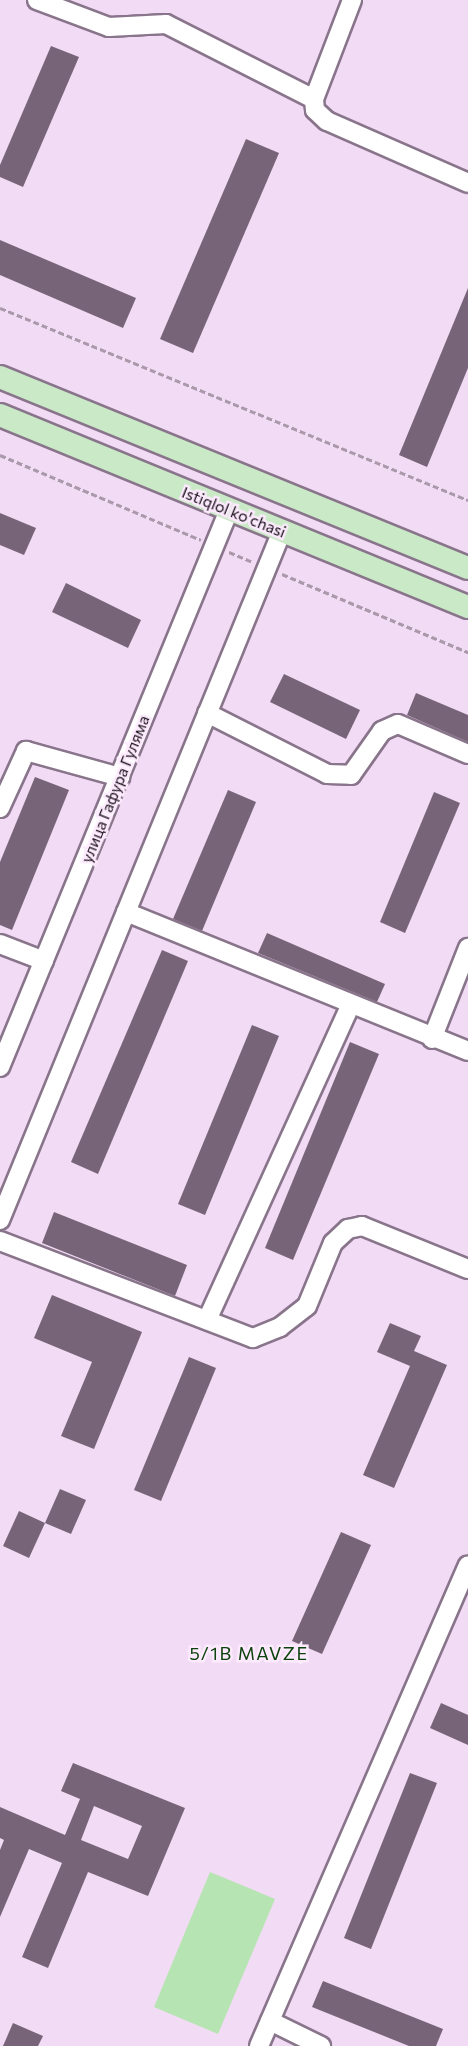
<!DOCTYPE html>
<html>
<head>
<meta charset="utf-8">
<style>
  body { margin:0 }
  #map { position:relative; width:468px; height:2046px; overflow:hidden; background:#f2dbf4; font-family:Commissioner,sans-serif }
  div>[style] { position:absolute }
  .green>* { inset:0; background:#b7e4b3 }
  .building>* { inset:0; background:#786479 }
  .path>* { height:3px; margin-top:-1.5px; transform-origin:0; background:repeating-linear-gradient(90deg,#aa98ab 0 6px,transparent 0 9px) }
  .roads { filter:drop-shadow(2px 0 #89758b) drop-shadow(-2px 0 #89758b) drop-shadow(0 2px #89758b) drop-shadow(0 -2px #89758b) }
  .minor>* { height:18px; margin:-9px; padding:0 9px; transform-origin:9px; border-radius:9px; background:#fff }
  .major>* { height:22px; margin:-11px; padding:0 11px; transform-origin:11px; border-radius:11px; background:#cae9c7 }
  span { translate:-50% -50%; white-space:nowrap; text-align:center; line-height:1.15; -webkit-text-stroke:5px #fdeafe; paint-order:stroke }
  .street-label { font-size:16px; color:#191119 }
  .neighbourhood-label { font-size:18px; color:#0c420b; letter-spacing:1.5px }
</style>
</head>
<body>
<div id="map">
  <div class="green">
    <i style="clip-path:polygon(210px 1872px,275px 1899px,218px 2034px,154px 2007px)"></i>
  </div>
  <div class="building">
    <i style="clip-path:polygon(51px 46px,79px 57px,23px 187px,0 177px,0 165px)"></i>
    <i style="clip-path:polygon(246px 139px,279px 153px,193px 353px,160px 339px)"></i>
    <i style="clip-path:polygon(0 240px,136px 298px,123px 328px,0 275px)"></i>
    <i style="clip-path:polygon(468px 288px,468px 368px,427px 467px,399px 455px)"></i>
    <i style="clip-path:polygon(0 513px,36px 528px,24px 555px,0 545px)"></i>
    <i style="clip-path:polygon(66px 583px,141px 620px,128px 648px,52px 612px)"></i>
    <i style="clip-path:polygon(284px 674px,360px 710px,346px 739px,270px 702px)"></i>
    <i style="clip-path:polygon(416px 693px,468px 715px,468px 742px,407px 715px)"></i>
    <i style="clip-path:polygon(35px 777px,69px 790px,12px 930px,0 925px,0 862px)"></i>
    <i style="clip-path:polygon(228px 790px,256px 802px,202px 931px,173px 919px)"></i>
    <i style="clip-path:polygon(434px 792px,460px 803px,405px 933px,380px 922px)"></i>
    <i style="clip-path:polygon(267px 933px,385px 984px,377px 1002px,258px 953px)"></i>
    <i style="clip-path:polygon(162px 950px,188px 961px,98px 1174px,71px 1162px)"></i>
    <i style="clip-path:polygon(252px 1025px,279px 1036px,205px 1215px,178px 1204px)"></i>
    <i style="clip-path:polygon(350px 1042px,379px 1054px,293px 1260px,265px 1248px)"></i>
    <i style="clip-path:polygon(54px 1212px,187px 1265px,175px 1296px,42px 1243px)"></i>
    <i style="clip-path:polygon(52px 1295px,142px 1332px,94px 1449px,61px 1436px,92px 1362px,34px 1338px)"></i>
    <i style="clip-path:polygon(390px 1323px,421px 1336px,414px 1351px,447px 1365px,394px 1488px,363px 1475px,410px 1366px,377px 1352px)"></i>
    <i style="clip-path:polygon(189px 1357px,216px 1368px,161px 1501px,134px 1490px)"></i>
    <i style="clip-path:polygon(60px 1489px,86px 1500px,71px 1534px,45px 1523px)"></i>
    <i style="clip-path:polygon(19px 1511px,45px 1523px,29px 1558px,3px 1546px)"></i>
    <i style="clip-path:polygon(341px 1532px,371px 1545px,322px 1654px,292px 1641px)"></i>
    <i style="clip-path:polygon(441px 1703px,468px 1715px,468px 1745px,430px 1728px)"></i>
    <i style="clip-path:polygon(evenodd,73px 1763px,185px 1808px,148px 1896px,88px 1872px,48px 1968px,22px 1957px,62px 1863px,29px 1849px,0 1917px,0 1850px,4px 1840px,0 1838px,0 1807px,65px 1835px,80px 1799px,61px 1791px,73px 1763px,94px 1806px,142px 1826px,128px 1859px,81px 1840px,94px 1806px)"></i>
    <i style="clip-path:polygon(410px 1773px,437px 1783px,371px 1949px,344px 1938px)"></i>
    <i style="clip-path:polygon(323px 1981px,443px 2029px,436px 2046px,409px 2046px,312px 2007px)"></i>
    <i style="clip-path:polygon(13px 2023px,43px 2036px,38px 2046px,3px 2046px)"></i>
  </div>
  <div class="path">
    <i style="left:0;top:308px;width:506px;rotate:22.31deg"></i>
    <i style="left:0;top:455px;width:218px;rotate:22.9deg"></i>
    <i style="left:229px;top:552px;width:26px;rotate:23deg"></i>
    <i style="left:282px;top:574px;width:202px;rotate:22.8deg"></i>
  </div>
  <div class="roads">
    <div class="minor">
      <i style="left:37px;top:0;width:77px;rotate:20.6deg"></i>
      <i style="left:109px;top:27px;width:57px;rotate:-3deg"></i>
      <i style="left:166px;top:24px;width:166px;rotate:26.9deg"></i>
      <i style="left:352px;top:0;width:106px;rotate:111deg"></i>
      <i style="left:314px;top:99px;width:11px;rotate:85deg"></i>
      <i style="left:315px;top:110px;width:16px;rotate:43deg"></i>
      <i style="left:327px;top:121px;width:154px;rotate:23.7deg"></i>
      <i style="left:207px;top:713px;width:135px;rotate:26.9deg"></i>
      <i style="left:327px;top:774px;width:24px;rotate:2deg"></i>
      <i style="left:351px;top:775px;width:54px;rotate:-54.8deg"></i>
      <i style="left:382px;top:731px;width:17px;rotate:-24deg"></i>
      <i style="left:398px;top:724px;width:76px;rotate:23.2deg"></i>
      <i style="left:0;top:808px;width:63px;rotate:-65.5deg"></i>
      <i style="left:26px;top:751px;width:98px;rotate:15.5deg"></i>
      <i style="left:126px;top:912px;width:369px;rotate:22.1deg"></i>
      <i style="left:0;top:944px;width:47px;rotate:21.1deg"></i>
      <i style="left:432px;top:1039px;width:98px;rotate:-68.4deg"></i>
      <i style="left:0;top:1067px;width:602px;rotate:-67.65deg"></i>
      <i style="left:0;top:1220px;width:744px;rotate:-67.74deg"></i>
      <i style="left:0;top:1241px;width:271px;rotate:21deg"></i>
      <i style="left:253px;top:1338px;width:29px;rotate:-22deg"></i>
      <i style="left:280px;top:1327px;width:34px;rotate:-38deg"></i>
      <i style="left:307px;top:1306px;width:68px;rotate:-67.6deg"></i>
      <i style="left:333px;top:1243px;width:21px;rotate:-43deg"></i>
      <i style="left:348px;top:1229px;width:14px;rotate:-12deg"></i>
      <i style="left:362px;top:1226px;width:114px;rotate:22.1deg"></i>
      <i style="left:207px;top:1320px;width:345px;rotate:-65.5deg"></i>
      <i style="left:270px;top:2021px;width:57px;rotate:26.1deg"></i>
      <i style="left:259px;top:2046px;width:524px;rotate:-66.51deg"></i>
    </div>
    <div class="major">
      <i style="left:0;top:377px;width:505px;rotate:22.2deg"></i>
      <i style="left:0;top:415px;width:506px;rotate:22.31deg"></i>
    </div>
  </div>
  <div class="street-label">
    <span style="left:234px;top:512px;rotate:22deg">Istiqlol ko'chasi</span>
    <span style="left:115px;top:789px;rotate:-68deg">улица Гафура Гуляма</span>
  </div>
  <div class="neighbourhood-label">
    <span style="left:249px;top:1653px">5/1B MAVZE</span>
  </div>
</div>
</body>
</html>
